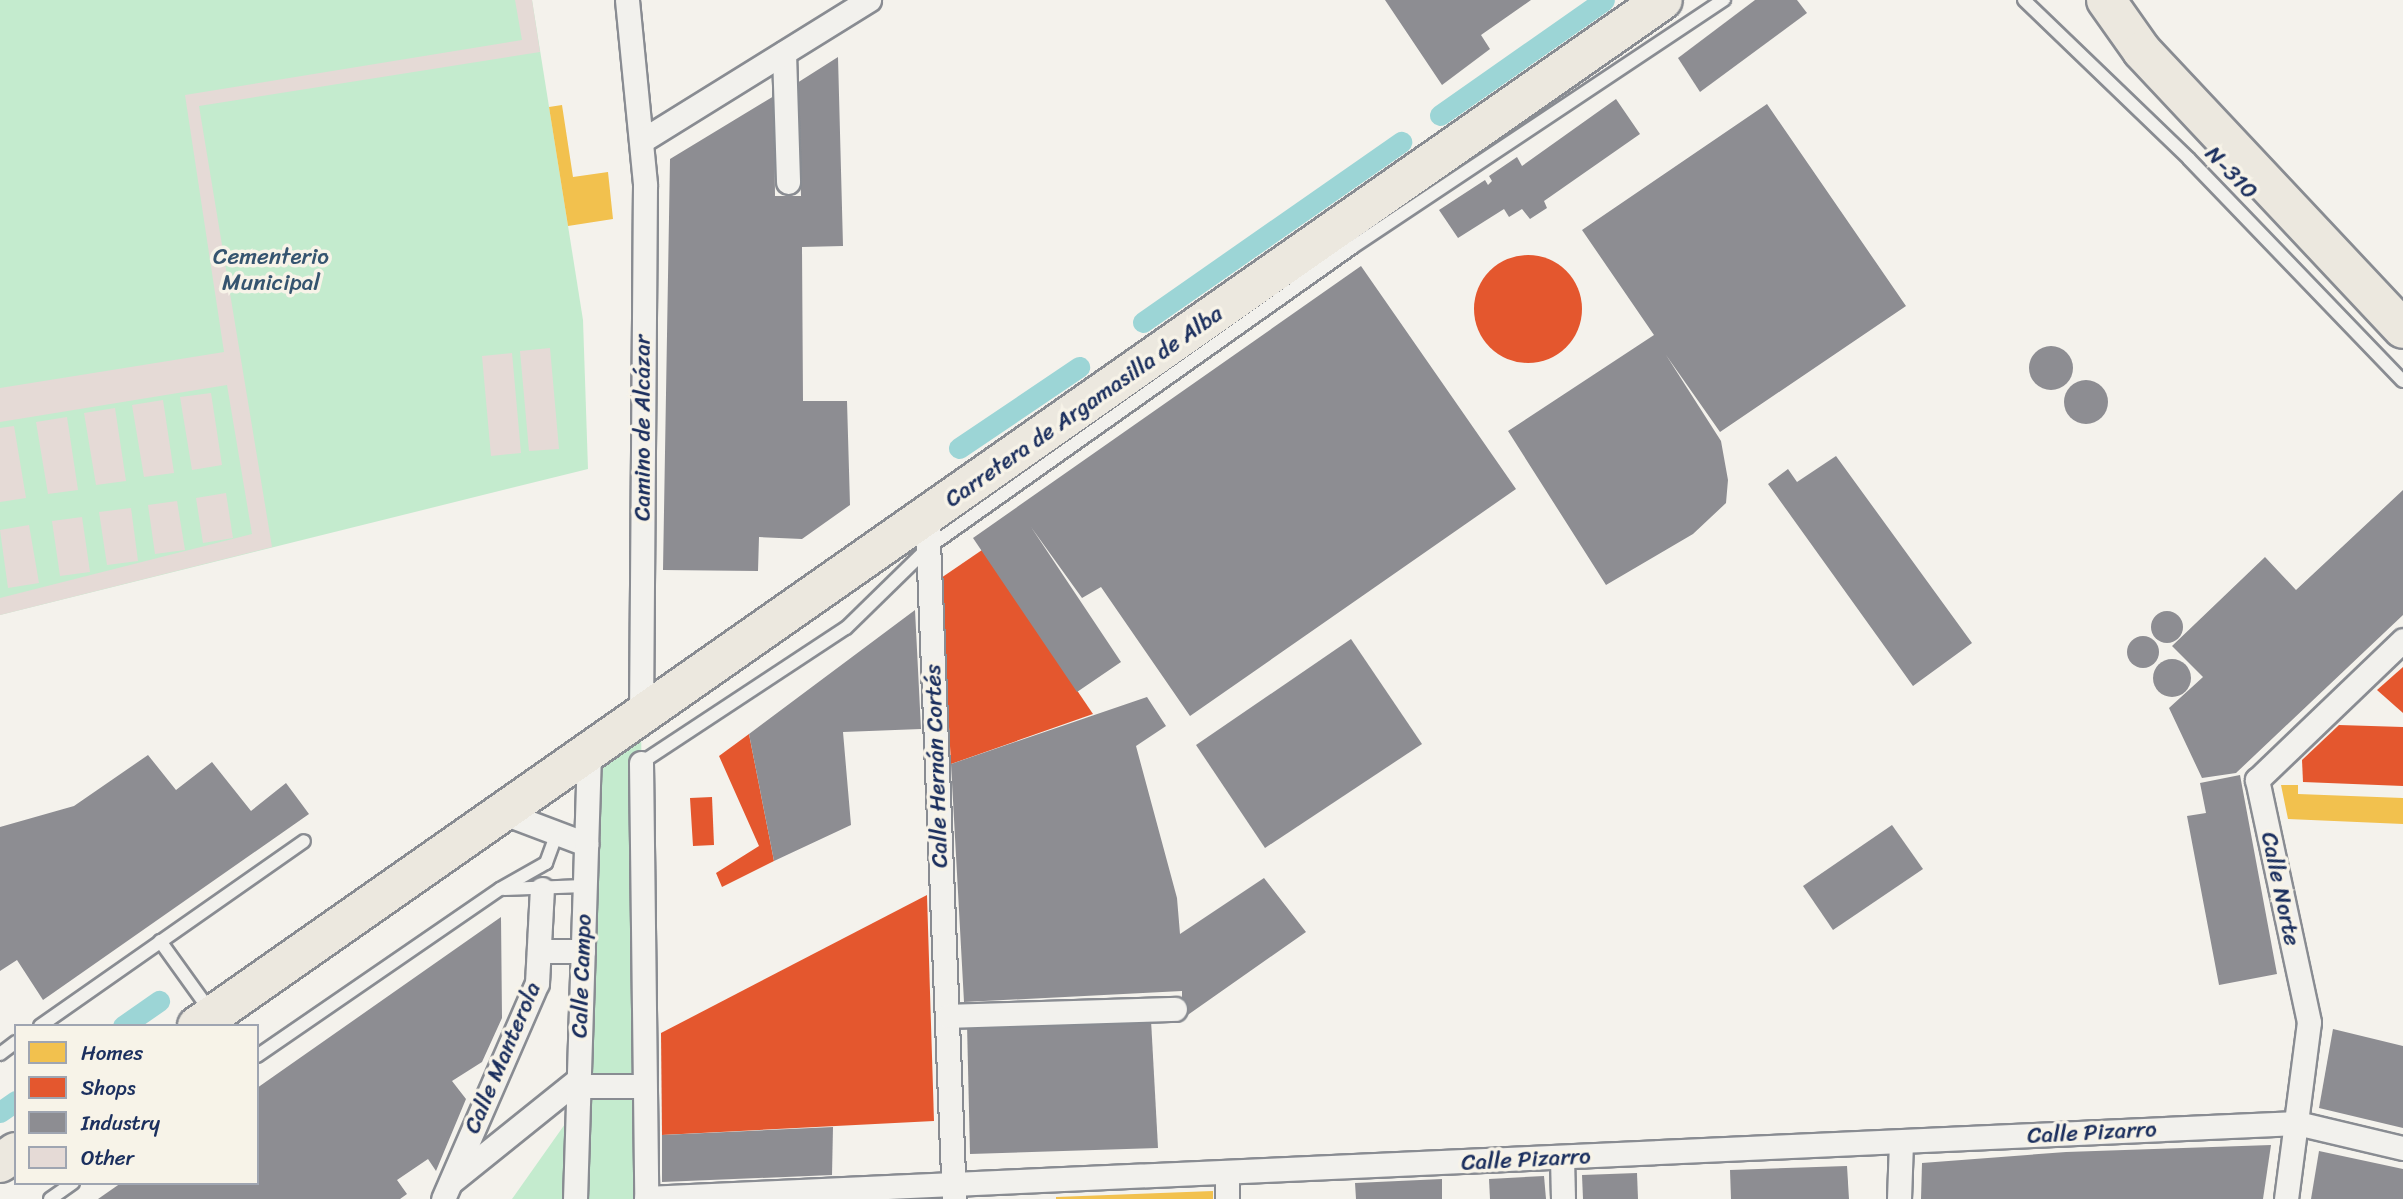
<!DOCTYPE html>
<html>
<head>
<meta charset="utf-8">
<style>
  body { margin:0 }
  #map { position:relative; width:2403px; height:1199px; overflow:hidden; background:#f4f2ec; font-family:Sriracha,sans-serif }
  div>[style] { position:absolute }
  .green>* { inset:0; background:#c4ebce }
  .homes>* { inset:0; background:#f2c14e }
  .shops>* { inset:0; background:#e4572e }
  .round { border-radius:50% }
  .industry>* { inset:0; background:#8d8d92 }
  .canal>* { height:21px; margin:-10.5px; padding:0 10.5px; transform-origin:10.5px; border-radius:10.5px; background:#9cd5d6 }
  .building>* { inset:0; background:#e5dad6 }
  .roads { filter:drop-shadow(2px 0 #898c92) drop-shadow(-2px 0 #898c92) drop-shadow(0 2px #898c92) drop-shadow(0 -2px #898c92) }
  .service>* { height:12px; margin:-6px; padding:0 6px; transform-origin:6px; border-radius:6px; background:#f2f1ed }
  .minor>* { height:23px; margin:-11.5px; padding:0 11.5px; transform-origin:11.5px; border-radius:11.5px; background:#f2f1ed }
  .trunk>* { height:38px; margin:-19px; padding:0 19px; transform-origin:19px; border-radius:19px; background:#ece8df }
  span { translate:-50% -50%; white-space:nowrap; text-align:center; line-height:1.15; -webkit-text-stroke:7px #f7f3e8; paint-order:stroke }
  .street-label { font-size:23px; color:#1b2f5e }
  .park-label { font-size:23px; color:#35546f }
  .legend { position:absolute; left:14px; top:1024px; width:245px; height:161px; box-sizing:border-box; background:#f7f3e8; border:2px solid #9fa5b1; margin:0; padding:9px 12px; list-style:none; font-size:21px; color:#1b2f5e }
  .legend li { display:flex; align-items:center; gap:14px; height:35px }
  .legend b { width:35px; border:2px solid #9fa5b1 }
</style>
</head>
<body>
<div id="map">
  <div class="green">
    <i style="clip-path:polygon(0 0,532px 0,583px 320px,588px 469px,0 615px)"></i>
    <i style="clip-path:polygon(641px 716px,646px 1199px,512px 1199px,577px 1107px,589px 754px)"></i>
  </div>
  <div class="homes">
    <i style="clip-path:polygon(562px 105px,573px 177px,608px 172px,613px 219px,568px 226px,549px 107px)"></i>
    <i style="clip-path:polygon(2281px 785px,2298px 785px,2298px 794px,2403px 798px,2403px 824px,2288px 819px)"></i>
    <i style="clip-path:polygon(1213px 1191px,1213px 1199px,1056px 1199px,1056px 1197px)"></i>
  </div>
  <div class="shops">
    <i class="round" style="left:1474px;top:255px;width:108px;height:108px"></i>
    <i style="clip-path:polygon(982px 550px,1093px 714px,951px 764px,941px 578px)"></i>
    <i style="clip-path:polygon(2403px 667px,2403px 713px,2377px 690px)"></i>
    <i style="clip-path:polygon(2339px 725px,2403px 727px,2403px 786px,2303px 782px,2302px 760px)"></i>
    <i style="clip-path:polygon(749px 734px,774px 861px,722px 887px,716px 873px,759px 846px,719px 756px)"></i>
    <i style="clip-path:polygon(712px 797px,714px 845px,693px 846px,690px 798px)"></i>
    <i style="clip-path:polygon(927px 895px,934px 1121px,662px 1135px,661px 1033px)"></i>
  </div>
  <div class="industry">
    <i style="clip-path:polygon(1385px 0,1531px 0,1481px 35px,1490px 49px,1442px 85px)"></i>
    <i style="clip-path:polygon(1755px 0,1797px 0,1807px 13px,1700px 92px,1678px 58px)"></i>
    <i style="clip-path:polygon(838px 57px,843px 246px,802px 247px,803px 401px,847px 401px,850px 505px,802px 539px,759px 537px,758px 571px,663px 570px,670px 159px,774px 96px,775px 196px,801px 196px,797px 83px)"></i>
    <i style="clip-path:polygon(1616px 99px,1640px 134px,1544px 201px,1547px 208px,1530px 219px,1522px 209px,1509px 217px,1504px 209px,1458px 238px,1439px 210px,1485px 180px,1488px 185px,1492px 181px,1489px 176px,1517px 157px,1522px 166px)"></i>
    <i style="clip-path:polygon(1767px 104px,1906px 306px,1720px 432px,1666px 355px,1721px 441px,1728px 480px,1726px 503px,1693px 534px,1606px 585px,1508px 431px,1654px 335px,1582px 230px)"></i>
    <i style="clip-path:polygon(1361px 266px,1516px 489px,1190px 716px,1101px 587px,1082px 598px,1031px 527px,1121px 662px,1077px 692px,973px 538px)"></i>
    <i class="round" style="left:2029px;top:346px;width:44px;height:44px"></i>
    <i class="round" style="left:2064px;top:380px;width:44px;height:44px"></i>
    <i style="clip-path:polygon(1836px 456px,1972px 643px,1913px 686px,1768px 484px,1788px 469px,1797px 482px)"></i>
    <i style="clip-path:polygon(2403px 490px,2403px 615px,2236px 773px,2202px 778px,2169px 708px,2203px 677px,2172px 646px,2265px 557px,2296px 590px)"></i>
    <i style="clip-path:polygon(915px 610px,921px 729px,843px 732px,851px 825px,774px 861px,749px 734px)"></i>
    <i class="round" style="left:2151px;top:611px;width:32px;height:32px"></i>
    <i class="round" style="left:2127px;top:636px;width:32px;height:32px"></i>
    <i style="clip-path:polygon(1351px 639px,1422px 744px,1265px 848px,1196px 745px)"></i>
    <i class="round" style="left:2153px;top:659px;width:38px;height:38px"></i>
    <i style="clip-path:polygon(1147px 697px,1166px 726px,1136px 746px,1177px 898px,1180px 934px,1264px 878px,1306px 932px,1182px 1019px,1182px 991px,964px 1002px,951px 764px)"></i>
    <i style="clip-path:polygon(148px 755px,176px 790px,212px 762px,251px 811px,286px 783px,309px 814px,43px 1000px,17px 960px,0 971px,0 827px,74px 806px)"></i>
    <i style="clip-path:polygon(2240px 775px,2277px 974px,2219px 985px,2187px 816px,2206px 813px,2200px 783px)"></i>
    <i style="clip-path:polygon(1892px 825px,1923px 869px,1833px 930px,1803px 886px)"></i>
    <i style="clip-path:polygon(501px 917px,502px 1018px,482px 1062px,452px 1081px,466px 1099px,436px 1171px,428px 1159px,397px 1180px,407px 1194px,400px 1199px,98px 1199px,121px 1183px,257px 1183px,257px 1088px)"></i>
    <i style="clip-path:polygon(1151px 1020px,1158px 1148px,970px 1154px,967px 1024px)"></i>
    <i style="clip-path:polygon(2333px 1029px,2403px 1046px,2403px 1128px,2319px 1108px)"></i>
    <i style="clip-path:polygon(833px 1127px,832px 1175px,662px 1182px,662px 1135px)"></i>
    <i style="clip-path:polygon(2271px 1145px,2263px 1199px,1921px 1199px,1922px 1163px,2066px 1152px)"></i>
    <i style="clip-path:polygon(2319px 1151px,2403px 1169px,2403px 1199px,2311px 1199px)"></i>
    <i style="clip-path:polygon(1847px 1166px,1849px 1199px,1731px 1199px,1730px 1170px)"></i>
    <i style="clip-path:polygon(1637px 1173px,1638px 1199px,1583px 1199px,1582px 1175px)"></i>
    <i style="clip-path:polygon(1544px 1176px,1546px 1199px,1490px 1199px,1489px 1179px)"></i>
    <i style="clip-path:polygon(1442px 1179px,1442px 1199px,1356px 1199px,1355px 1183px)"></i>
  </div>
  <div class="canal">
    <i style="left:1440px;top:115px;width:200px;rotate:-35deg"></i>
    <i style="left:1143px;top:322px;width:315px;rotate:-34.9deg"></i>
    <i style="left:959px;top:448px;width:145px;rotate:-34deg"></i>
    <i style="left:123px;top:1026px;width:44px;rotate:-34.8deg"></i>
    <i style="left:0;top:1112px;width:19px;rotate:-35deg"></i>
  </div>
  <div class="building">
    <i style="clip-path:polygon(515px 0,532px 0,540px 52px,199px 106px,272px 547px,0 615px,0 598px,252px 534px,227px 385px,0 422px,0 388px,224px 352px,185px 95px,522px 40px)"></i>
    <i style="clip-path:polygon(550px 348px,559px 449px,529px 451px,520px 351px)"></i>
    <i style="clip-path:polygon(512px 353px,521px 453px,491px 456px,482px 356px)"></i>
    <i style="clip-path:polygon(211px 393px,222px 465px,192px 470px,180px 397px)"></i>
    <i style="clip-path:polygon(163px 400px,174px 473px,144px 477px,132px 405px)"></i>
    <i style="clip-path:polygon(115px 408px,126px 481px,96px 485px,84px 413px)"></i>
    <i style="clip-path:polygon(67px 417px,78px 490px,48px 494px,36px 422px)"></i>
    <i style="clip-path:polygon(14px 426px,26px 498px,0 502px,0 428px)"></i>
    <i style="clip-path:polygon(226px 493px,233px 538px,203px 543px,196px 498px)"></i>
    <i style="clip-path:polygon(177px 501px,185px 550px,155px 554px,148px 505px)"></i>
    <i style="clip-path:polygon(131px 508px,138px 561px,107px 565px,99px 512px)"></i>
    <i style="clip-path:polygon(82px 517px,90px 572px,60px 576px,52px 521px)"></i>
    <i style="clip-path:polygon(29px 525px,39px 583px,8px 588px,0 530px)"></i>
  </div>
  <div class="roads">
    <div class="service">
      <i style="left:2024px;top:0;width:229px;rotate:43.9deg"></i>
      <i style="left:2189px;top:159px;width:308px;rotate:46.1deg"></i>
      <i style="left:641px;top:763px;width:245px;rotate:-33.4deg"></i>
      <i style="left:846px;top:628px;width:116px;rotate:-44.3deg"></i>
      <i style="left:929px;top:547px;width:519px;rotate:-35.28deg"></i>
      <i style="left:1353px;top:247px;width:446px;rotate:-33.7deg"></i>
      <i style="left:504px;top:889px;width:81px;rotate:-2.1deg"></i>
      <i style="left:160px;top:941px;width:87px;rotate:54.3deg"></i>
      <i style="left:40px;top:1026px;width:322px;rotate:-35deg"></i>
      <i style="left:0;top:1054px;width:20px;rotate:-37deg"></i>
      <i style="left:257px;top:1056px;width:295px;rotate:-34.5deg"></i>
      <i style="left:500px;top:889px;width:53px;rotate:-29.5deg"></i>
      <i style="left:546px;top:863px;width:32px;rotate:-70deg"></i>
      <i style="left:50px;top:1199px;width:28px;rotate:-35deg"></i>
    </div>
    <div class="minor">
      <i style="left:627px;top:0;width:186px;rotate:84.4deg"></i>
      <i style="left:645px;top:185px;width:531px;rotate:90.43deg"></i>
      <i style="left:784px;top:53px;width:129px;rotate:88.2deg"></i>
      <i style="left:643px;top:140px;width:266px;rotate:-31.8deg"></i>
      <i style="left:927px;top:516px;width:684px;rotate:87.74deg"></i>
      <i style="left:641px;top:763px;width:436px;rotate:89.3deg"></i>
      <i style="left:504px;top:813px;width:88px;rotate:20.7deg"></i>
      <i style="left:542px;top:951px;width:41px"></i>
      <i style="left:948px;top:1016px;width:227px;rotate:-1.8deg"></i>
      <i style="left:579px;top:1086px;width:65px"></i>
      <i style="left:1562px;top:1158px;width:41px;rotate:88.6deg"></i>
      <i style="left:1227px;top:1174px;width:25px;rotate:90deg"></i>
      <i style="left:452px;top:1181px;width:163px;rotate:-38.8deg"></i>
      <i style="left:646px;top:1198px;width:1653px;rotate:-2.6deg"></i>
      <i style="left:2297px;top:1123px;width:109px;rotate:13.3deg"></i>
      <i style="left:443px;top:1199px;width:236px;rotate:-66.5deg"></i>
      <i style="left:537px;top:983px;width:94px;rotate:-87deg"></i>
      <i style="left:575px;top:1199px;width:445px;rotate:-88.2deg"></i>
      <i style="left:1899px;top:1199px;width:57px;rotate:-88deg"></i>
      <i style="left:2286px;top:1199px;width:178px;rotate:-82.6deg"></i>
      <i style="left:2309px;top:1022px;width:248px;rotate:-102.1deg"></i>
      <i style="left:2257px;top:780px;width:202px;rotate:-43.8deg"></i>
    </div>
    <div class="trunk">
      <i style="left:2106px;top:0;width:62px;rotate:54.8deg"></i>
      <i style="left:2142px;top:51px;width:381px;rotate:46.8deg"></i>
      <i style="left:197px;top:1026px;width:1789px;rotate:-34.99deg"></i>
      <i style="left:0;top:1163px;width:19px;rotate:-35deg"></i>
    </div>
  </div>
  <div class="street-label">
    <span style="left:2231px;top:173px;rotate:46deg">N-310</span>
    <span style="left:1084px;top:407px;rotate:-35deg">Carretera de Argamasilla de Alba</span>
    <span style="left:643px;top:428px;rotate:-90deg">Camino de Alcázar</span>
    <span style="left:937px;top:766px;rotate:-92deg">Calle Hernán Cortés</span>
    <span style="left:2280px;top:889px;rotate:78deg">Calle Norte</span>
    <span style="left:582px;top:976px;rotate:-88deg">Calle Campo</span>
    <span style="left:503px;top:1058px;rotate:-67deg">Calle Manterola</span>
    <span style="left:2092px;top:1133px;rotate:-3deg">Calle Pizarro</span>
    <span style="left:1526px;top:1160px;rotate:-3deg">Calle Pizarro</span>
  </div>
  <div class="park-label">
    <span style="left:271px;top:270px">Cementerio<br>Municipal</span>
  </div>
  <ul class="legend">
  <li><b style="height:19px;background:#f2c14e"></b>Homes</li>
  <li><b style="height:19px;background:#e4572e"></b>Shops</li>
  <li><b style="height:19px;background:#8d8d92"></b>Industry</li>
  <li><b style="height:19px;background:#e5dad6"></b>Other</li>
  </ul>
</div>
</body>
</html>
